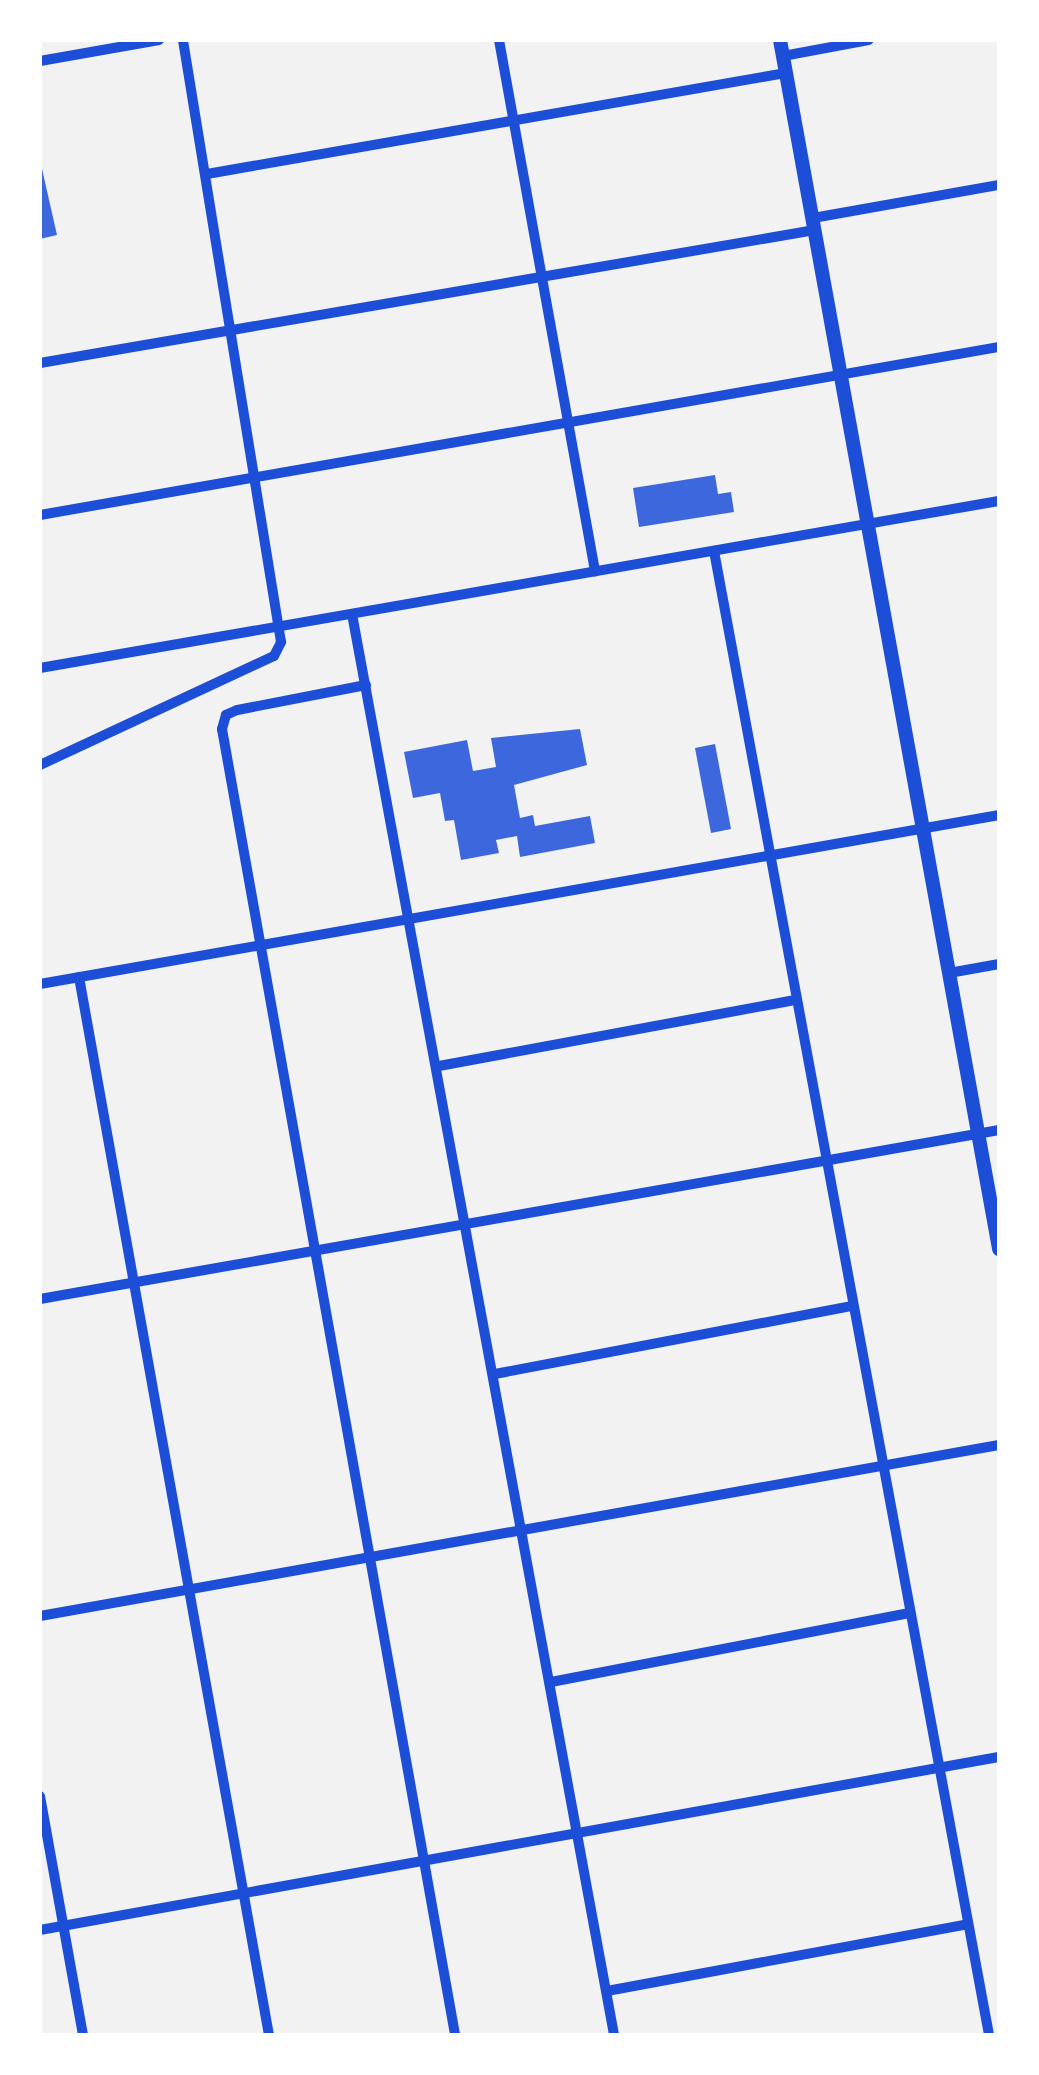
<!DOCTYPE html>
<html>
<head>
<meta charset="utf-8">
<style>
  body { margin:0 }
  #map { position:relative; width:1039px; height:2075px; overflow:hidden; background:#f2f2f2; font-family:"Alegreya Sans",sans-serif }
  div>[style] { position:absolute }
  .building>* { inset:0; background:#3d67dc }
  .minor>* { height:10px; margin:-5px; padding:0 5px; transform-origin:5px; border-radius:5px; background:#1d4ed8 }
  .secondary>* { height:14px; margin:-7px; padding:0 7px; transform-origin:7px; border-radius:7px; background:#1d4ed8 }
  span { translate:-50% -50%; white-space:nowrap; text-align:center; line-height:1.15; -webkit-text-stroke:10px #fff; paint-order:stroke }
  .frame { position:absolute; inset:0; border:42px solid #fff; pointer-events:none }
</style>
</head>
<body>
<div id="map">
  <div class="building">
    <i style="clip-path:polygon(40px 160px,57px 235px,40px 239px)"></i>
    <i style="clip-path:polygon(715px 475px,718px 494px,731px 492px,734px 512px,639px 527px,633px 488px)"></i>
    <i style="clip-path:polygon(580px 729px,587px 765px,514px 785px,520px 818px,533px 815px,535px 826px,590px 816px,595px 843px,520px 857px,517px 836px,496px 840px,499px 853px,461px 860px,454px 820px,445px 821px,440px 793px,413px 798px,404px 752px,467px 740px,473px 771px,496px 767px,491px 738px)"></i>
    <i style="clip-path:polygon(715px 744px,731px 829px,711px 833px,695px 748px)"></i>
  </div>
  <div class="minor">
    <i style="left:499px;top:40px;width:540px;rotate:79.75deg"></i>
    <i style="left:783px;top:56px;width:87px;rotate:-10.5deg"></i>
    <i style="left:40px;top:61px;width:121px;rotate:-10deg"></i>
    <i style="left:207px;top:174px;width:588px;rotate:-9.9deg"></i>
    <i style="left:813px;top:218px;width:189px;rotate:-10.1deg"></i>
    <i style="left:40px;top:363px;width:786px;rotate:-9.74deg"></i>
    <i style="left:40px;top:515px;width:974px;rotate:-9.94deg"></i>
    <i style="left:714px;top:551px;width:1509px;rotate:79.5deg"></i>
    <i style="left:352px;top:614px;width:1445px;rotate:79.55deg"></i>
    <i style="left:40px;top:668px;width:973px;rotate:-9.88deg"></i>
    <i style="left:366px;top:685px;width:131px;rotate:169deg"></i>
    <i style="left:237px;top:710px;width:12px;rotate:156deg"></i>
    <i style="left:226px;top:715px;width:15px;rotate:106deg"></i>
    <i style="left:222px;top:729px;width:1327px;rotate:79.88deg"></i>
    <i style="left:40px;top:765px;width:258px;rotate:-25deg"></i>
    <i style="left:274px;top:656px;width:16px;rotate:-63deg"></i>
    <i style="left:281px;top:642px;width:610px;rotate:-99.25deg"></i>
    <i style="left:949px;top:973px;width:51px;rotate:-10.2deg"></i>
    <i style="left:79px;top:977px;width:1075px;rotate:79.82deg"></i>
    <i style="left:40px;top:984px;width:974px;rotate:-9.99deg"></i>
    <i style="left:439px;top:1066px;width:362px;rotate:-10.5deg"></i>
    <i style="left:40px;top:1299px;width:974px;rotate:-9.99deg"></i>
    <i style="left:495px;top:1374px;width:361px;rotate:-10.8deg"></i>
    <i style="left:40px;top:1616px;width:974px;rotate:-10.11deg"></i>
    <i style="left:551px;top:1682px;width:365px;rotate:-10.9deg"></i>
    <i style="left:40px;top:1796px;width:243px;rotate:79.8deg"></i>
    <i style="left:40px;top:1930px;width:974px;rotate:-10.23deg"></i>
    <i style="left:607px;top:1991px;width:366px;rotate:-10.5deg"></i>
  </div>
  <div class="secondary">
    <i style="left:780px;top:40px;width:1229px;rotate:79.73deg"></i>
  </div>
  <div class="frame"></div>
</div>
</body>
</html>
